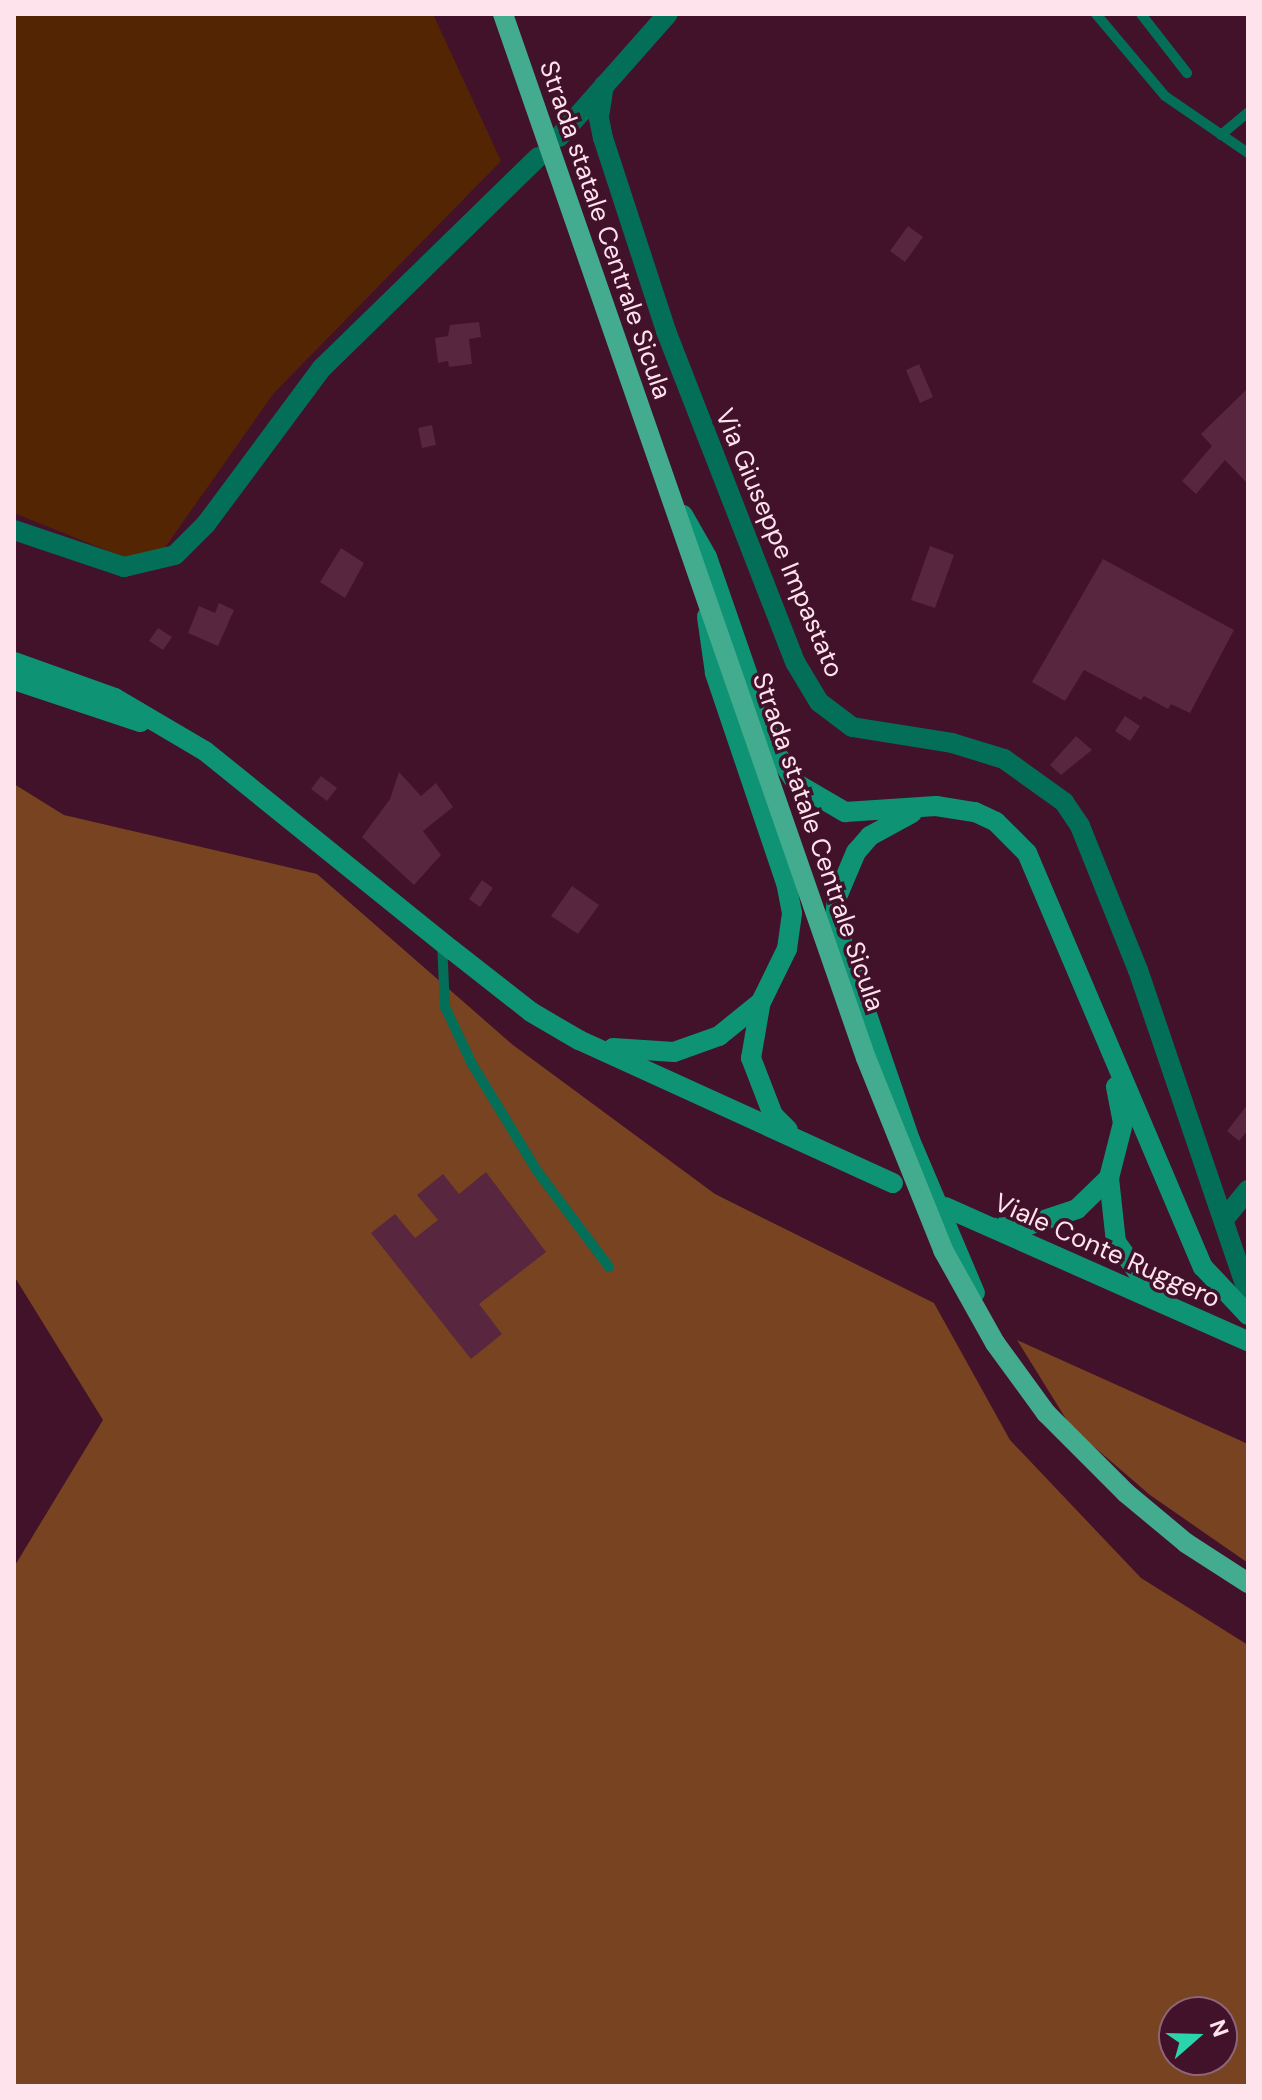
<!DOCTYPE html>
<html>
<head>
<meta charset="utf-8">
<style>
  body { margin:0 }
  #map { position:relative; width:1262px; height:2100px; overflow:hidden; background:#42112a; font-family:"DM Sans",sans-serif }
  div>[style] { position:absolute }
  .green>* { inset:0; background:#532502 }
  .forest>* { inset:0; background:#784320 }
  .building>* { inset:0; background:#59263f }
  .lane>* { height:10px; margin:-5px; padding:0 5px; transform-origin:5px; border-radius:5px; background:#046f58 }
  .street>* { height:20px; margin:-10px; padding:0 10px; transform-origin:10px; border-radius:10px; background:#046f58 }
  .secondary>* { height:20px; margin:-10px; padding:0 10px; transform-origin:10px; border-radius:10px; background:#0f9375 }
  .primary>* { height:20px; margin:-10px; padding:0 10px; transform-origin:10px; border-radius:10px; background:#43ab8e }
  span { translate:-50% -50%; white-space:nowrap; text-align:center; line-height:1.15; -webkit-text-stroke:7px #42112a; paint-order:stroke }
  .street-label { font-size:26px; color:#fee3ed }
  .frame { position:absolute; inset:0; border:16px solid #fee3ed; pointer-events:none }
  .north { position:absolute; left:1158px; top:1996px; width:80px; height:80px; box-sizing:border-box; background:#42112a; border:2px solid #8d6578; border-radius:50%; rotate:70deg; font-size:22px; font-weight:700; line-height:32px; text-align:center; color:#fee3ed }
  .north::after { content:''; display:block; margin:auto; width:28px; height:36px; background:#2ad5ac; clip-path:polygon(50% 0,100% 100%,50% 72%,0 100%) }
</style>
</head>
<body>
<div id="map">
  <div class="green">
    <i style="clip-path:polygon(14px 14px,433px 14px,501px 161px,274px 393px,159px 556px,128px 559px,14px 513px)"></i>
  </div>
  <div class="forest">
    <i style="clip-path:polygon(evenodd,14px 784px,64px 815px,317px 874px,513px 1045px,715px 1194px,934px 1303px,1010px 1440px,1141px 1578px,1248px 1645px,1248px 2086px,14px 2086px,14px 1567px,103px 1420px,14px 1276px,14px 784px,1174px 2012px,1222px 2012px,1222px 2060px,1174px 2060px,1174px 2012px)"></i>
    <i style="clip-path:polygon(1017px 1340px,1248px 1444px,1248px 1563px,1150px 1495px,1071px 1427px)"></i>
  </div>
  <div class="building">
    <i style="clip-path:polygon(908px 226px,923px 237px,905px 262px,890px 251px)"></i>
    <i style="clip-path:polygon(479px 322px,481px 337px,469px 339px,472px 364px,449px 367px,448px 361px,438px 363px,435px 338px,448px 336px,450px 325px)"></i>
    <i style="clip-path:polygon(919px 364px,933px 397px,920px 403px,906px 370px)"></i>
    <i style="clip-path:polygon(1248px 388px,1248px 484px,1225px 460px,1196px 494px,1182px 481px,1212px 446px,1201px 434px)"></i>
    <i style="clip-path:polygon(432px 425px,436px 445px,422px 448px,418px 428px)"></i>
    <i style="clip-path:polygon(930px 546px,954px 555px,935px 608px,911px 600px)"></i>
    <i style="clip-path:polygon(341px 548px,364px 563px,345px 598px,320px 582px)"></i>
    <i style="clip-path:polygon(1103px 559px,1234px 630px,1190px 713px,1171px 704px,1168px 709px,1144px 696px,1141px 700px,1084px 670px,1065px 701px,1032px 682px)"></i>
    <i style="clip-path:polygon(219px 603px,234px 610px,218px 646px,188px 633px,199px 606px,215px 613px)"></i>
    <i style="clip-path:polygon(158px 628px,172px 637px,163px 650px,149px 641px)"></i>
    <i style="clip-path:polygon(1125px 716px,1140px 726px,1130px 741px,1115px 731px)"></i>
    <i style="clip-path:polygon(1076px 736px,1092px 750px,1061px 775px,1050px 765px)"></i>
    <i style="clip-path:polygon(399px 772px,421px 796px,436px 783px,453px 807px,423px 831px,441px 855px,414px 885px,362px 837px,390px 799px)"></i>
    <i style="clip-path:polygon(321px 776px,337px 788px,327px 801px,311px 789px)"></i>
    <i style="clip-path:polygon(482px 880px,493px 888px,480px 907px,469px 899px)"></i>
    <i style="clip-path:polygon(572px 886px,599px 905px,578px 934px,551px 916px)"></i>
    <i style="clip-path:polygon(1248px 1104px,1248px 1130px,1239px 1141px,1227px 1131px)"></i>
    <i style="clip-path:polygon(486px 1172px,546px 1252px,479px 1304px,502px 1334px,471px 1359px,371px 1233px,395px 1214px,415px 1238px,438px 1220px,417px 1195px,443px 1174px,459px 1194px)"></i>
  </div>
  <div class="lane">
    <i style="left:1096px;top:14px;width:107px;rotate:49.9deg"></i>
    <i style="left:1165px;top:96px;width:101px;rotate:34.5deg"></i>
    <i style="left:1141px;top:14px;width:75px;rotate:52.1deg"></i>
    <i style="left:1221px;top:135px;width:35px;rotate:-40deg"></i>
    <i style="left:442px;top:942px;width:65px;rotate:87.4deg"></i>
    <i style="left:445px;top:1007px;width:63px;rotate:64.7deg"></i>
    <i style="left:472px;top:1064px;width:125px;rotate:58.7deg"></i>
    <i style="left:537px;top:1171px;width:120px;rotate:53.1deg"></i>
  </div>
  <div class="street">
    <i style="left:604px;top:85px;width:33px;rotate:99deg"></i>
    <i style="left:599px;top:118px;width:20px;rotate:79deg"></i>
    <i style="left:603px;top:138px;width:203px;rotate:71.9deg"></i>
    <i style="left:666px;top:331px;width:355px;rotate:68.7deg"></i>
    <i style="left:795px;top:662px;width:47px;rotate:59deg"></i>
    <i style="left:819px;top:702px;width:41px;rotate:37.1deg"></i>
    <i style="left:852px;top:727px;width:101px;rotate:9.1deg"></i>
    <i style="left:952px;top:743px;width:54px;rotate:17.1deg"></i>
    <i style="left:1004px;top:759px;width:74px;rotate:35.6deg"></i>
    <i style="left:1064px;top:802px;width:29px;rotate:56deg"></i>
    <i style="left:1080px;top:826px;width:155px;rotate:68.1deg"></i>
    <i style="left:1138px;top:970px;width:342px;rotate:71.2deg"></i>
    <i style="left:559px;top:137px;width:164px;rotate:-48.5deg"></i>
    <i style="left:14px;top:530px;width:116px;rotate:18.6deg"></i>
    <i style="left:124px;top:567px;width:52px;rotate:-13.2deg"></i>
    <i style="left:175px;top:555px;width:44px;rotate:-45deg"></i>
    <i style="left:206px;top:524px;width:194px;rotate:-53.4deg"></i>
    <i style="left:322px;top:368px;width:302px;rotate:-44.3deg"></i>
    <i style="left:1226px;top:1217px;width:35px;rotate:-51deg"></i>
  </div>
  <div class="secondary">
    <i style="left:683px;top:515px;width:48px;rotate:60.3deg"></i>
    <i style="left:707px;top:557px;width:204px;rotate:70.9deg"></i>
    <i style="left:774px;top:750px;width:41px;rotate:55.9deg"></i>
    <i style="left:797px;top:784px;width:56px;rotate:30.3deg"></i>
    <i style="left:845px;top:812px;width:91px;rotate:-3.8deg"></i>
    <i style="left:936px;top:806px;width:39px;rotate:9deg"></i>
    <i style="left:975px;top:812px;width:23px;rotate:25deg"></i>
    <i style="left:996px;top:822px;width:44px;rotate:45deg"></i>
    <i style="left:1027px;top:853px;width:450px;rotate:67deg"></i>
    <i style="left:1203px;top:1267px;width:66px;rotate:46.8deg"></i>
    <i style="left:14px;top:662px;width:107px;rotate:19.6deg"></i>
    <i style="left:115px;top:698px;width:104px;rotate:30.5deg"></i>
    <i style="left:205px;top:751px;width:317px;rotate:38.9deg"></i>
    <i style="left:452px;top:950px;width:100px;rotate:38.1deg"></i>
    <i style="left:531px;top:1012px;width:56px;rotate:30.3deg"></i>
    <i style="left:579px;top:1040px;width:345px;rotate:24.5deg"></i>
    <i style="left:14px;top:680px;width:133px;rotate:18.4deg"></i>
    <i style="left:912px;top:813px;width:48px;rotate:151.3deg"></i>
    <i style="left:870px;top:836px;width:21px;rotate:131deg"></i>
    <i style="left:856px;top:852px;width:49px;rotate:112.9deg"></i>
    <i style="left:837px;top:897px;width:24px;rotate:95deg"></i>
    <i style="left:835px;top:921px;width:231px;rotate:71.1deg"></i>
    <i style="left:910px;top:1140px;width:166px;rotate:67deg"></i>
    <i style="left:760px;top:1006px;width:53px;rotate:99.8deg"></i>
    <i style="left:751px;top:1058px;width:61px;rotate:68.9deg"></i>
    <i style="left:773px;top:1115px;width:21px;rotate:45deg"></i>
    <i style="left:613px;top:1048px;width:61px;rotate:3.8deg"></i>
    <i style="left:674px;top:1052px;width:48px;rotate:-19.6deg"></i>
    <i style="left:719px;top:1036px;width:54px;rotate:-39deg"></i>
    <i style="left:761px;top:1002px;width:59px;rotate:-63.9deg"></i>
    <i style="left:787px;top:949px;width:36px;rotate:-82deg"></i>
    <i style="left:792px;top:913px;width:31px;rotate:-101deg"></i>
    <i style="left:786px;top:883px;width:222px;rotate:-108.7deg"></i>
    <i style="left:715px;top:673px;width:57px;rotate:-98.1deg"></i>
    <i style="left:1109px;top:1178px;width:64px;rotate:83.8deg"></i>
    <i style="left:1116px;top:1242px;width:67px;rotate:54.2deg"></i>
    <i style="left:945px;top:1207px;width:331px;rotate:23.9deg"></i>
    <i style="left:994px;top:1228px;width:32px;rotate:-4deg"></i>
    <i style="left:1026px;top:1226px;width:54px;rotate:-18.4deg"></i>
    <i style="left:1077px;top:1209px;width:45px;rotate:-44.1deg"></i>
    <i style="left:1109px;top:1178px;width:57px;rotate:-75.7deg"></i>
    <i style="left:1123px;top:1123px;width:37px;rotate:-101deg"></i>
  </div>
  <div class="primary">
    <i style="left:503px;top:14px;width:1105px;rotate:70.83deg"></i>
    <i style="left:866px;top:1058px;width:207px;rotate:68.1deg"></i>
    <i style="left:943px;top:1250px;width:107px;rotate:60.8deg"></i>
    <i style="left:995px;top:1343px;width:87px;rotate:53.9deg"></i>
    <i style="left:1046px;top:1413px;width:113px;rotate:45deg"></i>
    <i style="left:1126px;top:1493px;width:78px;rotate:39.8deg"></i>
    <i style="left:1186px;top:1543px;width:74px;rotate:32.8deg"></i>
  </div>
  <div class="street-label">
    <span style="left:605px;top:230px;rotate:71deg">Strada statale Centrale Sicula</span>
    <span style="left:779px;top:543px;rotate:67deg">Via Giuseppe Impastato</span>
    <span style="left:818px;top:842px;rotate:71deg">Strada statale Centrale Sicula</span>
    <span style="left:1107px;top:1251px;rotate:24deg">Viale Conte Ruggero</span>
  </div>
  <div class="frame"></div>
  <div class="north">N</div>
</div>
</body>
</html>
